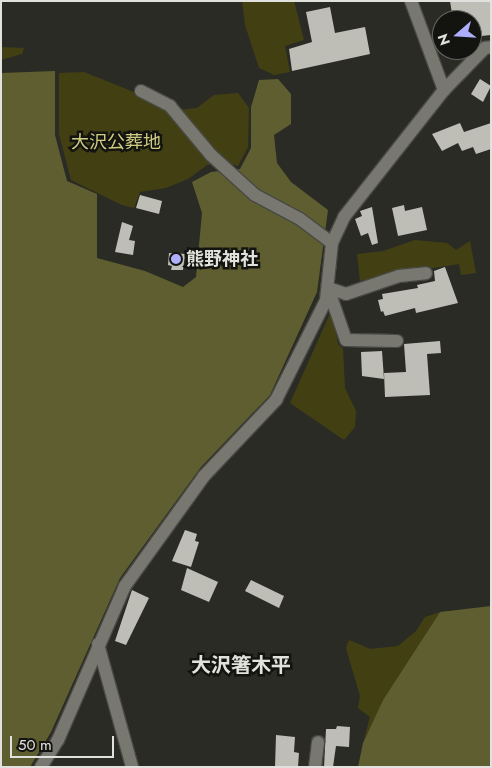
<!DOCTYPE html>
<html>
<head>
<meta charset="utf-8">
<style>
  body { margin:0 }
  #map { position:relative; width:492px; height:768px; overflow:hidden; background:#2b2b25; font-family:Jost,"Noto Sans JP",sans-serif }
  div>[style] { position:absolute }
  .green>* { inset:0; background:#424013 }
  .forest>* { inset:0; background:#5f5e30 }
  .building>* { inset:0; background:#bebeb6 }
  .roads { filter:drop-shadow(1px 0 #494944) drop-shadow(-1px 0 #494944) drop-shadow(0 1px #494944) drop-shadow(0 -1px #494944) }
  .minor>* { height:12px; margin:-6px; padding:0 6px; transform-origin:6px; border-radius:6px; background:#787871 }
  .dots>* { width:14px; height:14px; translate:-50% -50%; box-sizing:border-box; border:2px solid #131310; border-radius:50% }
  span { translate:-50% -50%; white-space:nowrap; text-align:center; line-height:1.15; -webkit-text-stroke:5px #131310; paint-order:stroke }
  .park-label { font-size:18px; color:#cfcc82 }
  .poi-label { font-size:18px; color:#e1e1de; font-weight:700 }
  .left { translate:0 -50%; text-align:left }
  .quarter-label { font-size:20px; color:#e1e1de; font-weight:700 }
  .frame { position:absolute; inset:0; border:2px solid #e1e1de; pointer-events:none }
  .north { position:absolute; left:432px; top:10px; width:50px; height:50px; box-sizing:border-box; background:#131310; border:1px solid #656562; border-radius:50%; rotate:251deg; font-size:14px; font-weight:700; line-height:20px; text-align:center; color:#e1e1de }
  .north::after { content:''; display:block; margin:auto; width:18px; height:22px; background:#aeaefa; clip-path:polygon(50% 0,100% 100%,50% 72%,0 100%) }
  .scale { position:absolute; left:10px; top:736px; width:104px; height:22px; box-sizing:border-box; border:2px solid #e1e1de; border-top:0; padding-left:6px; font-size:15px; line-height:18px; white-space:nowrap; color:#e1e1de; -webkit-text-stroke:4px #131310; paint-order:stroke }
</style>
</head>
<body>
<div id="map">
  <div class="green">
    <i style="clip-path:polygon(242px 1px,294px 1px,304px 40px,285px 46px,290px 72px,274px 75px,259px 68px,245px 25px)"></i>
    <i style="clip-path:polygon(1px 47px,24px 48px,22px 54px,1px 60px)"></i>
    <i style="clip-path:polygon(84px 72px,139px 94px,168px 111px,197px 108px,214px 95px,238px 93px,249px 108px,248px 147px,238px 166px,225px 162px,207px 165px,188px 179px,166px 188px,140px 192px,134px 208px,122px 205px,71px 180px,59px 134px,59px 73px)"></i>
    <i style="clip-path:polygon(415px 240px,447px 243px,456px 250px,470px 241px,476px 273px,461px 275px,459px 264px,427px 269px,421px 266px,360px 281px,357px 254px,383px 251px)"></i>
    <i style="clip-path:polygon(332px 309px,338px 344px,343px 349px,345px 388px,356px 411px,355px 427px,344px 440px,290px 403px)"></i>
    <i style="clip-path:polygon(440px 612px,383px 700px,363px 743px,370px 717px,358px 708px,360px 696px,346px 648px,349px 640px,370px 649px,398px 646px,416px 631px,425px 617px)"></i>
  </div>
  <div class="forest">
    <i style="clip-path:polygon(55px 71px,55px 135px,67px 181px,97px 194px,97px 258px,145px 271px,183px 287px,196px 277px,202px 213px,192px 182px,211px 172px,240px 169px,251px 148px,251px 107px,259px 80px,278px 79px,291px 94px,291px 124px,274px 135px,277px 163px,291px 182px,328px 210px,317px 292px,270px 395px,201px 467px,120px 578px,51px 732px,30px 767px,1px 767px,1px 73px)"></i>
    <i style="clip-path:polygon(491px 606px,491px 767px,358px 767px,363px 743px,383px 700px,440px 612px)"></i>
  </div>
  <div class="building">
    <i style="clip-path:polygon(450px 1px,491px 1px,491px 35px,472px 37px,472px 20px,453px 20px)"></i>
    <i style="clip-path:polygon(330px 7px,335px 33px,365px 27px,370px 54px,292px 71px,289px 49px,312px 42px,306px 12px)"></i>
    <i style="clip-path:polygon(480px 79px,491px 86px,483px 102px,471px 94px)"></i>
    <i style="clip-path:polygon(460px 123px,464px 132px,491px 123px,491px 149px,476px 154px,473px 147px,462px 151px,458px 143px,442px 151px,432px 134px)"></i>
    <i style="clip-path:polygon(140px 195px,162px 201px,159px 214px,136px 208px)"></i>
    <i style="clip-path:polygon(404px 205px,405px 211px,422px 207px,427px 230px,398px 236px,392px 208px)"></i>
    <i style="clip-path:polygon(372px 207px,378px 243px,372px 245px,368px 233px,361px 236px,355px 219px,362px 216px,360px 211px)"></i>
    <i style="clip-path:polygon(122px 222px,133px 226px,129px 240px,135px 241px,133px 255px,115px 252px)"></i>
    <i style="clip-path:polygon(169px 253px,185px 254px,183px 270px,171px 270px,172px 266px,168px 265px)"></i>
    <i style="clip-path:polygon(445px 267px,458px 303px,416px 313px,415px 308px,385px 316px,383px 311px,381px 312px,378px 300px,383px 299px,382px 294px,418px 288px,417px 285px,435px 281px,434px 271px)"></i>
    <i style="clip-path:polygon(440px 341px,441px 353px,427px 354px,430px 395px,385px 397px,384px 373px,406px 372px,404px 344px)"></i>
    <i style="clip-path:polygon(382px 351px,384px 379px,362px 376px,361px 352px)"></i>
    <i style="clip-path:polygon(185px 530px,197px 534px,195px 541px,199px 542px,191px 567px,172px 561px)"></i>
    <i style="clip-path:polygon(187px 568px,218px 582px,209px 602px,181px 590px)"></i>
    <i style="clip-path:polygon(251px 580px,284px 596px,279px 608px,245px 591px)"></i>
    <i style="clip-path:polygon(132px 590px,149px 598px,126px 645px,115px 641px)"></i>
    <i style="clip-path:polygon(337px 726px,350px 727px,349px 747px,336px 746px,333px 767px,324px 767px,326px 729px,336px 729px)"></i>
    <i style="clip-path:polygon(276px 735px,295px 737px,294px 752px,299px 753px,298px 767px,275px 767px)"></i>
  </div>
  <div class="roads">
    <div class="minor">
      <i style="left:411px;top:1px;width:95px;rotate:69.7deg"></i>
      <i style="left:141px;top:91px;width:33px;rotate:27deg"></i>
      <i style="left:170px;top:106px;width:64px;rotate:50.1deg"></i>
      <i style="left:211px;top:155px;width:59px;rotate:42.3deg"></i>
      <i style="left:255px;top:195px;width:51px;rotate:28.1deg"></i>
      <i style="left:300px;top:219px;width:40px;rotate:37deg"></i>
      <i style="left:328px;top:288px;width:55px;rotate:70.9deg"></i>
      <i style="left:346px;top:340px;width:51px;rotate:1.1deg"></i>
      <i style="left:328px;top:288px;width:19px;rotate:18deg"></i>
      <i style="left:346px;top:294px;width:56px;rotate:-18.8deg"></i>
      <i style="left:399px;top:276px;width:27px;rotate:-6deg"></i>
      <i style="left:98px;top:644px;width:128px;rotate:74.5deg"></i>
      <i style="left:41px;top:767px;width:32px;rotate:-58deg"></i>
      <i style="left:58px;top:740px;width:168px;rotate:-66.5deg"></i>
      <i style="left:125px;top:586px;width:135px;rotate:-54.3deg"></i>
      <i style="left:204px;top:476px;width:105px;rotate:-46.5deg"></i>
      <i style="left:276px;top:400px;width:112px;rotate:-63.4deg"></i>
      <i style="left:326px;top:300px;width:57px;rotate:-84deg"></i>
      <i style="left:332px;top:243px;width:29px;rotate:-65deg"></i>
      <i style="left:344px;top:217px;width:162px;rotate:-51.8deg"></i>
      <i style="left:444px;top:90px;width:59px;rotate:-45.7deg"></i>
      <i style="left:485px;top:48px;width:6px;rotate:-9deg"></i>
      <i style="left:315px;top:767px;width:25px;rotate:-83deg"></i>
    </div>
  </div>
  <div class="dots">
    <i style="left:176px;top:259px;background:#aeaefa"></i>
  </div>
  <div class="park-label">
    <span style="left:116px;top:142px">大沢公葬地</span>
  </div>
  <div class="poi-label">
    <span class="left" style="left:186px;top:259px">熊野神社</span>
  </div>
  <div class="quarter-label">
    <span style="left:241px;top:665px">大沢箸木平</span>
  </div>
  <div class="frame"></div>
  <div class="north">N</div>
  <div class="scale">50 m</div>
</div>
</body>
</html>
